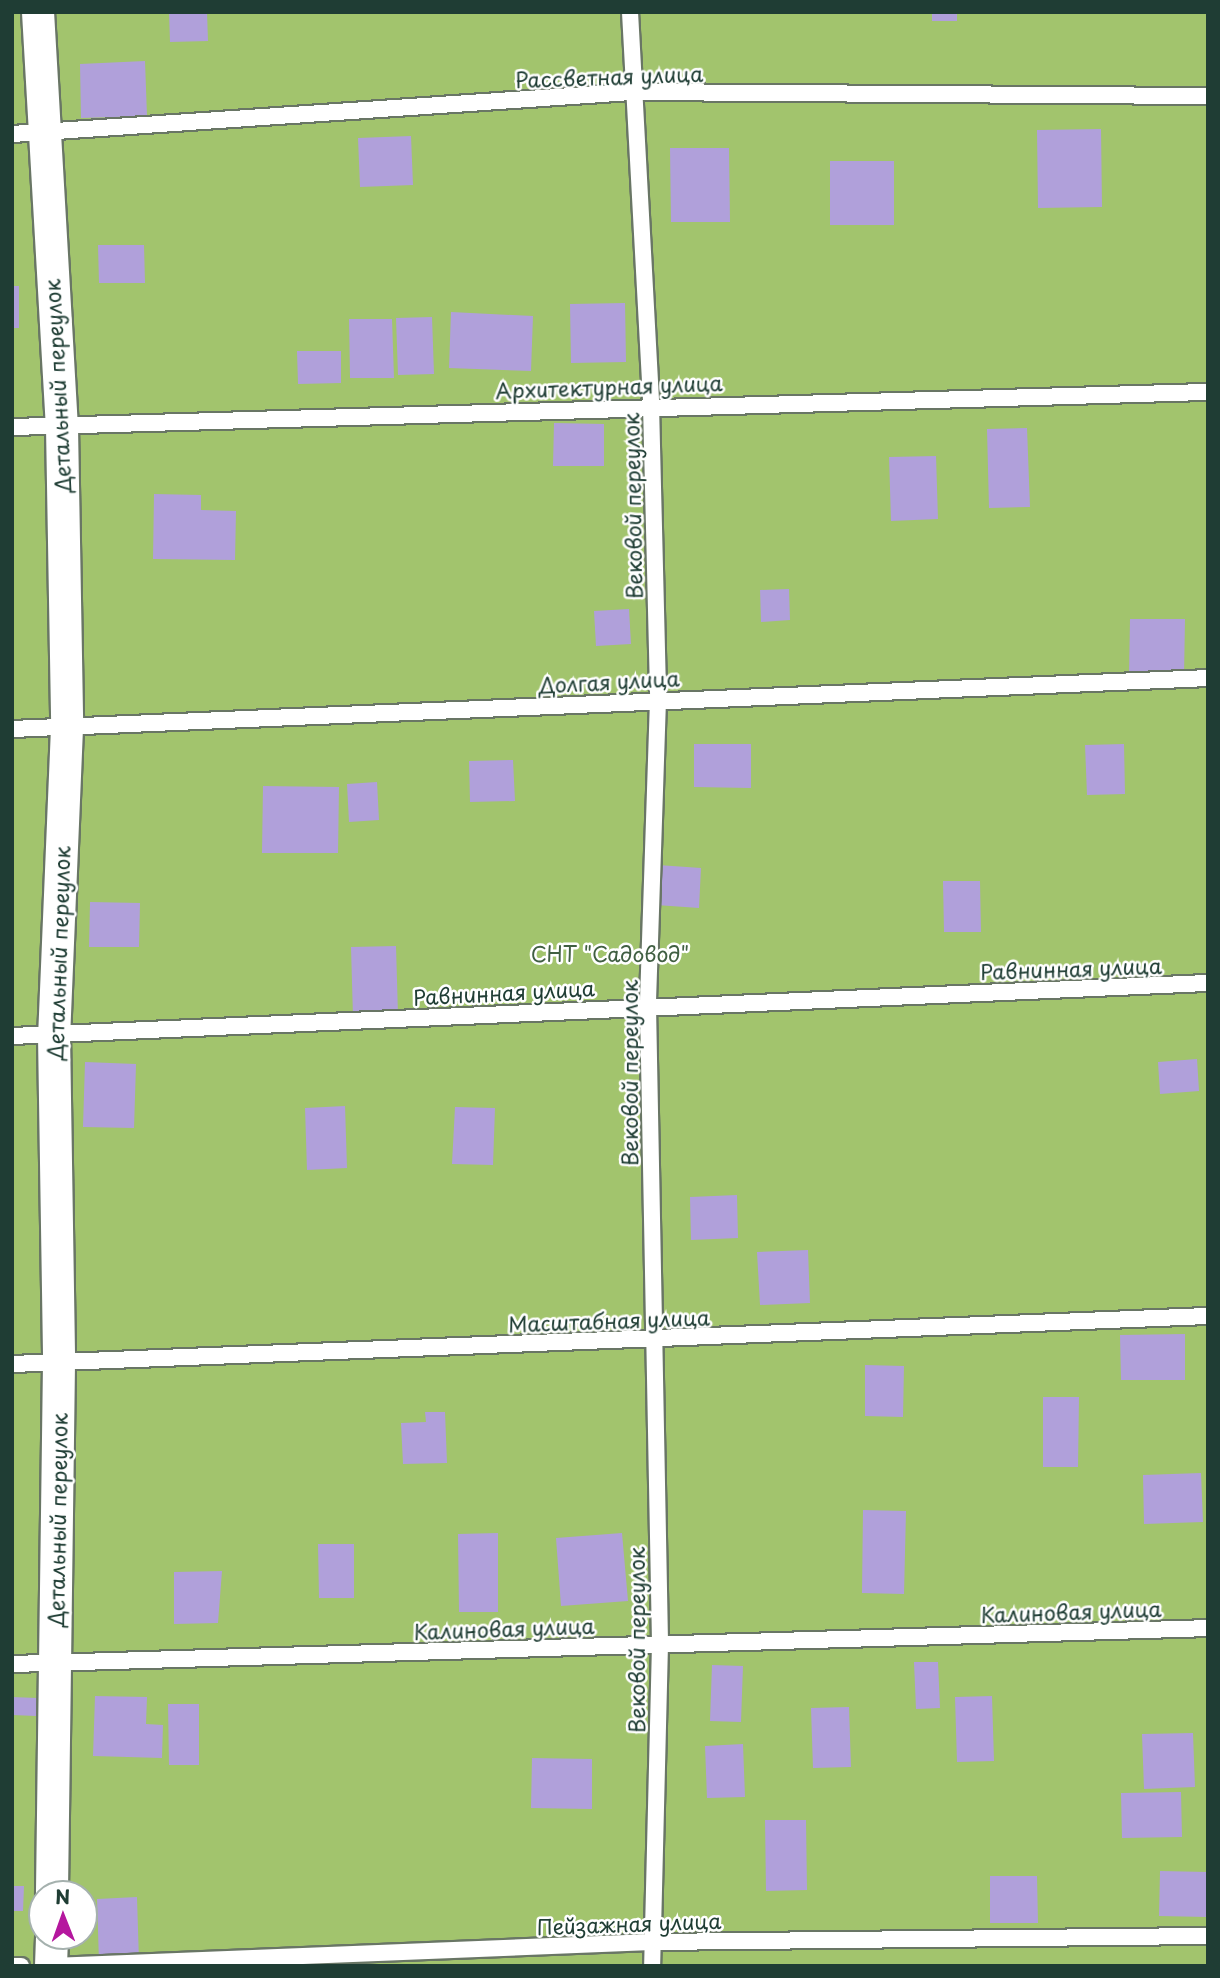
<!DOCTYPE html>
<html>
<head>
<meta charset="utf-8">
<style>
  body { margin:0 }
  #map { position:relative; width:1220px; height:1978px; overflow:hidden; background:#f2dfc1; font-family:"Playpen Sans",sans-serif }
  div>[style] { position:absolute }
  .green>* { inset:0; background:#a2c46d }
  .building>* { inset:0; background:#b0a0da }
  .roads { filter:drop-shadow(2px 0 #697665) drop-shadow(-2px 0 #697665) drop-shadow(0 2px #697665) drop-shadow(0 -2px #697665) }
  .lane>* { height:16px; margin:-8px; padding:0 8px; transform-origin:8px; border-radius:8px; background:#fff }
  .street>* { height:32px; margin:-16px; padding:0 16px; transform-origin:16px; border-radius:16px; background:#fff }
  span { translate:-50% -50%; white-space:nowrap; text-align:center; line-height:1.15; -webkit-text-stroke:5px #fff; paint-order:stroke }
  .street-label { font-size:21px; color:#1f3d34 }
  .park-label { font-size:21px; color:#405f42 }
  .frame { position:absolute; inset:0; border:14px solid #1f3d34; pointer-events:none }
  .north { position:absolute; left:28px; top:1880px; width:70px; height:70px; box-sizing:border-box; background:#fff; border:2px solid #a5b1ae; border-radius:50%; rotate:359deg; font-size:19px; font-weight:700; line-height:28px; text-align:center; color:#1f3d34 }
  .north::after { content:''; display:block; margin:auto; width:24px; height:32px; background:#b5179e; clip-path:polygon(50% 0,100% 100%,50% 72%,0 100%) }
</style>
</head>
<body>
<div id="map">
  <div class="green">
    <i style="clip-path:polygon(evenodd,12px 12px,1208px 12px,1208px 1966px,12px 1966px,12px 12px,42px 1894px,84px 1894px,84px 1936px,42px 1936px,42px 1894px)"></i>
  </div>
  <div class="building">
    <i style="clip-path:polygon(169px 12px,207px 12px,208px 41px,170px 42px)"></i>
    <i style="clip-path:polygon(932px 12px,957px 12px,957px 21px,932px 21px)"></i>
    <i style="clip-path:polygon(145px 61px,147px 116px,81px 118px,80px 64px)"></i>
    <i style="clip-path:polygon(1101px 129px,1102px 207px,1038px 208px,1037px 130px)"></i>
    <i style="clip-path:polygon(411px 136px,413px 185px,360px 187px,358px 138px)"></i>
    <i style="clip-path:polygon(670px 148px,729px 148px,730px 222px,671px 222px)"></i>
    <i style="clip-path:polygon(830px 161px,894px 161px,894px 225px,830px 225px)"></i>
    <i style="clip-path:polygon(98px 245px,144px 245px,145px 283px,99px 283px)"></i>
    <i style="clip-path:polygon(12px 286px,19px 286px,19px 328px,12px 328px)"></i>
    <i style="clip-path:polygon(625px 303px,626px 362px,571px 363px,570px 304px)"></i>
    <i style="clip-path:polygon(451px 312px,533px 316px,531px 371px,449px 368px)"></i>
    <i style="clip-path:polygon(432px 317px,434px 374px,398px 375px,396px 318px)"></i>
    <i style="clip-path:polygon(349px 319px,392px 319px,394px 378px,350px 378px)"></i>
    <i style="clip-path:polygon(297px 351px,341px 351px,341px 383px,298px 384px)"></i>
    <i style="clip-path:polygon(554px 423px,604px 424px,604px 466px,553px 466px)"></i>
    <i style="clip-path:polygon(1027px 428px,1030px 507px,989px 508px,987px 429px)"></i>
    <i style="clip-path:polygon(936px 456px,938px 519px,891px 521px,889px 457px)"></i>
    <i style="clip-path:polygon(154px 494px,201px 495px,201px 510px,236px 511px,235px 560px,153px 559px)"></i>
    <i style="clip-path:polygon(789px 589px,790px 620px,761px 622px,760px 590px)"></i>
    <i style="clip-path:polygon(629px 609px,631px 644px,596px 646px,594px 611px)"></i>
    <i style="clip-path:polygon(1130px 619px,1185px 619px,1184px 676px,1129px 675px)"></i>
    <i style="clip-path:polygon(694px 744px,751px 744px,751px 788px,694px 787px)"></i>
    <i style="clip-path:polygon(1124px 744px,1125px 794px,1087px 795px,1085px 745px)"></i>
    <i style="clip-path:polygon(513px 760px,515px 801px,470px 802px,469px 761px)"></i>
    <i style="clip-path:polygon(377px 782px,379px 820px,349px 822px,347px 784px)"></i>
    <i style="clip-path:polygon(263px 786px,339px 787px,338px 853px,262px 853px)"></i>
    <i style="clip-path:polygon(658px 865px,701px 868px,699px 908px,656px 905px)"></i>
    <i style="clip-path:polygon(943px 881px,980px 881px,981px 932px,944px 932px)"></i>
    <i style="clip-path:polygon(90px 902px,140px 903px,139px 947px,89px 947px)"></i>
    <i style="clip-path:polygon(396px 946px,398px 1015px,353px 1017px,351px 947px)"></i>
    <i style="clip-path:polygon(1197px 1059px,1199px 1091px,1160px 1094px,1158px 1062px)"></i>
    <i style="clip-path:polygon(85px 1062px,136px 1064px,134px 1128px,83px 1127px)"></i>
    <i style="clip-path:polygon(345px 1106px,347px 1168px,307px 1170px,305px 1108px)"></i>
    <i style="clip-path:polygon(455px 1107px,495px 1108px,493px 1165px,452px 1164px)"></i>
    <i style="clip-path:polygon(737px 1195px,738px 1238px,691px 1240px,690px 1197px)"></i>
    <i style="clip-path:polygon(808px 1250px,810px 1303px,760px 1305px,757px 1252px)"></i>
    <i style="clip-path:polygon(1185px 1334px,1185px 1380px,1121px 1380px,1120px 1335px)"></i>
    <i style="clip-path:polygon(865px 1365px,904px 1366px,903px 1417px,865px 1416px)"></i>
    <i style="clip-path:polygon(1043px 1397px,1079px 1397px,1078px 1467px,1043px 1467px)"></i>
    <i style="clip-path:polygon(425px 1412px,445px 1412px,447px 1463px,403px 1464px,401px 1423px,426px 1422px)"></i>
    <i style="clip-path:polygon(1201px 1473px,1203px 1522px,1144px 1524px,1143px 1475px)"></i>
    <i style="clip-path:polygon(863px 1510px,906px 1511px,904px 1594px,862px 1593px)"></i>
    <i style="clip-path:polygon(498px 1533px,498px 1612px,459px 1612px,458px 1534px)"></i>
    <i style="clip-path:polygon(622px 1533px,628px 1601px,561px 1606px,556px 1538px)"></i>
    <i style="clip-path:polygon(318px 1544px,354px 1544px,354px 1598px,319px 1598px)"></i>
    <i style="clip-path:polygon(222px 1571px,218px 1623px,174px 1624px,174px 1572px)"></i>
    <i style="clip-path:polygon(914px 1662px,938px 1662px,940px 1708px,916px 1709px)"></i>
    <i style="clip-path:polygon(712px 1665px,743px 1666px,741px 1722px,710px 1721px)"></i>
    <i style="clip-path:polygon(95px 1696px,147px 1697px,146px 1724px,163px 1725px,162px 1758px,93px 1756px)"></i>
    <i style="clip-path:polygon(992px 1696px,994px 1761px,957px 1762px,955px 1697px)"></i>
    <i style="clip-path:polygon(12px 1697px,37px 1698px,36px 1716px,12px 1715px)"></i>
    <i style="clip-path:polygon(168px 1704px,199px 1704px,199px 1765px,169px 1765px)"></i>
    <i style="clip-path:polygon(849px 1707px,851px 1767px,813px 1768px,811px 1708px)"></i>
    <i style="clip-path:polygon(1193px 1733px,1195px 1787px,1144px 1789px,1142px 1734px)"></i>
    <i style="clip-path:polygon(743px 1744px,745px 1797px,707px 1798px,705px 1746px)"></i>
    <i style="clip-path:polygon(532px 1758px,592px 1759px,592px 1809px,531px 1808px)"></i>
    <i style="clip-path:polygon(1181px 1792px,1182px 1837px,1122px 1838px,1121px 1793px)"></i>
    <i style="clip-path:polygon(765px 1820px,806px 1820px,807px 1890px,766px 1891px)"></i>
    <i style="clip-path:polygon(1160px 1871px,1208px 1872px,1207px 1917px,1159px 1916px)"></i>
    <i style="clip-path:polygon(990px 1876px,1037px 1876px,1038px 1923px,990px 1923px)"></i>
    <i style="clip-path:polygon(12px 1886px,24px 1886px,23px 1911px,12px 1911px)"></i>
    <i style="clip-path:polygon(137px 1897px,139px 1962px,99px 1963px,97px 1899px)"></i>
  </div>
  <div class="roads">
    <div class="lane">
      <i style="left:630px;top:12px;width:394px;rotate:86.9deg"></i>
      <i style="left:651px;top:405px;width:295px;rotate:88.6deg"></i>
      <i style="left:658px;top:700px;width:306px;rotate:91.9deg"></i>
      <i style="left:648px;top:1006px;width:638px;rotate:88.92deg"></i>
      <i style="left:660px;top:1644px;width:322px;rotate:91.4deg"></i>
      <i style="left:12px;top:134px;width:620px;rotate:-3.88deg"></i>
      <i style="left:631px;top:92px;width:577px;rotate:0.4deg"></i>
      <i style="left:12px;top:427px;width:1197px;rotate:-1.68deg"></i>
      <i style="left:12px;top:729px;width:1197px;rotate:-2.44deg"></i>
      <i style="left:12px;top:1036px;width:1197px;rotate:-2.54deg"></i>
      <i style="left:12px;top:1364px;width:1197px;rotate:-2.3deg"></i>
      <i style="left:12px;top:1664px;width:1197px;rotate:-1.72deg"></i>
      <i style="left:12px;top:1966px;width:9px"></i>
      <i style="left:52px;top:1966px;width:600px;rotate:-2.29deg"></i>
      <i style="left:652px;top:1942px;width:556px;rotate:-0.62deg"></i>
    </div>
    <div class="street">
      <i style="left:38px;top:12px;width:416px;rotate:86.7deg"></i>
      <i style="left:62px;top:427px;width:301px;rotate:89deg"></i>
      <i style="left:67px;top:728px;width:307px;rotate:92.4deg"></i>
      <i style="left:54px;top:1035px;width:328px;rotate:89.1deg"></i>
      <i style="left:59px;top:1363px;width:531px;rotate:90.76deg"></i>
      <i style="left:51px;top:1966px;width:30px;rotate:-88deg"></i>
    </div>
  </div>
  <div class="street-label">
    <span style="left:609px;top:76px;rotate:-2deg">Рассветная улица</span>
    <span style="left:57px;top:386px;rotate:-93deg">Детальный переулок</span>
    <span style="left:609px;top:386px;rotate:-2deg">Архитектурная улица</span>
    <span style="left:632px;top:506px;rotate:-91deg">Вековой переулок</span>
    <span style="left:609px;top:681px;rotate:-3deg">Долгая улица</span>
    <span style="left:58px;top:953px;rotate:-88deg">Детальный переулок</span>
    <span style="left:1071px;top:968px;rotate:-2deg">Равнинная улица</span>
    <span style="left:504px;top:992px;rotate:-3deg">Равнинная улица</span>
    <span style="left:629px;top:1073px;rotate:-90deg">Вековой переулок</span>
    <span style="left:609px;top:1320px;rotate:-2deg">Масштабная улица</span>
    <span style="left:57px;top:1520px;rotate:-89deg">Детальный переулок</span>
    <span style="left:1071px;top:1611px;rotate:-2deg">Калиновая улица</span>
    <span style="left:504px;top:1628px;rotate:-2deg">Калиновая улица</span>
    <span style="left:636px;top:1640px;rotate:-90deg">Вековой переулок</span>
    <span style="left:629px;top:1923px;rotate:-2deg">Пейзажная улица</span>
  </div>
  <div class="park-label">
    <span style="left:610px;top:953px">СНТ "Садовод"</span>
  </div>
  <div class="frame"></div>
  <div class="north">N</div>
</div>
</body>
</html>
